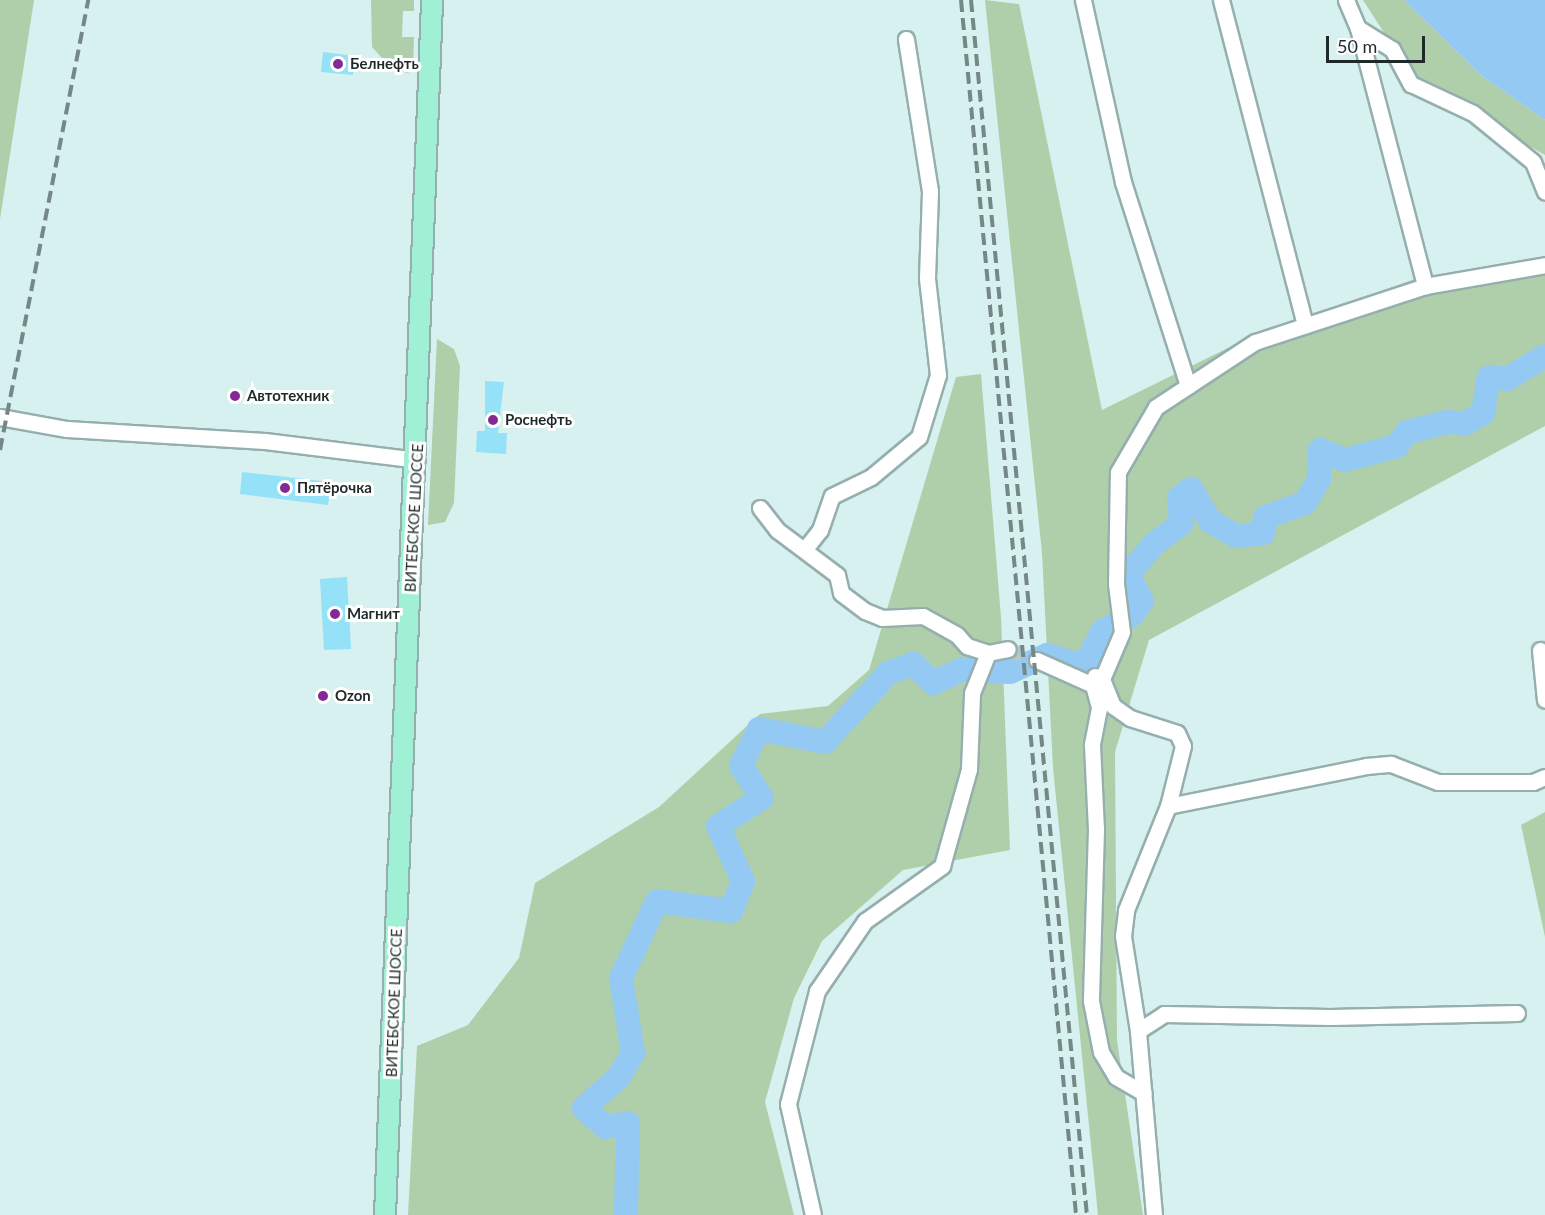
<!DOCTYPE html>
<html>
<head>
<meta charset="utf-8">
<style>
  body { margin:0 }
  #map { position:relative; width:1545px; height:1215px; overflow:hidden; background:#d6f1ef; font-family:Lato,sans-serif }
  div>[style] { position:absolute }
  .green>* { inset:0; background:#afcfab }
  .water>* { inset:0; background:#94c9f4 }
  .river>* { height:24px; margin:-12px; padding:0 12px; transform-origin:12px; border-radius:12px; background:#94c9f4 }
  .building>* { inset:0; background:#94e1f8 }
  .minor-tunnel>* { height:15px; margin-top:-7.5px; transform-origin:0; background:repeating-linear-gradient(90deg,#b1c9c7 0 15px,transparent 0 23px) }
  .roads { filter:drop-shadow(2px 0 #95afae) drop-shadow(-2px 0 #95afae) drop-shadow(0 2px #95afae) drop-shadow(0 -2px #95afae) }
  .minor>* { height:15px; margin:-7.5px; padding:0 7.5px; transform-origin:7.5px; border-radius:7.5px; background:#fff }
  .major>* { height:20px; margin:-10px; padding:0 10px; transform-origin:10px; border-radius:10px; background:#a0f0d5 }
  .rail>* { height:4px; margin-top:-2px; transform-origin:0; background:repeating-linear-gradient(90deg,#758786 0 12px,transparent 0 18px) }
  .dots>* { width:16px; height:16px; translate:-50% -50%; box-sizing:border-box; border:3px solid #fff; border-radius:50% }
  span { translate:-50% -50%; white-space:nowrap; text-align:center; line-height:1.15; -webkit-text-stroke:6px #fff; paint-order:stroke }
  .poi-label { font-size:15px; color:#1f2928; font-weight:700 }
  .left { translate:0 -50%; text-align:left }
  .street-label { font-size:15px; color:#1f2928 }
  .scale { position:absolute; left:1326px; top:36px; width:99px; height:27px; box-sizing:border-box; border:3px solid #1f2928; border-top:0; padding-left:8px; font-size:18px; line-height:21px; white-space:nowrap; color:#1f2928; -webkit-text-stroke:4px #fff; paint-order:stroke }
</style>
</head>
<body>
<div id="map">
  <div class="green">
    <i style="clip-path:polygon(0 0,34px 0,0 219px)"></i>
    <i style="clip-path:polygon(371px 0,414px 0,414px 11px,403px 11px,402px 37px,414px 37px,413px 69px,408px 73px,391px 68px,372px 47px)"></i>
    <i style="clip-path:polygon(985px 0,1019px 4px,1102px 410px,1246px 339px,1418px 278px,1545px 261px,1545px 426px,1149px 640px,1115px 752px,1117px 1040px,1143px 1215px,1098px 1215px,1053px 768px,1042px 553px)"></i>
    <i style="clip-path:polygon(1363px 0,1404px 0,1482px 76px,1545px 120px,1545px 155px,1417px 84px)"></i>
    <i style="clip-path:polygon(437px 339px,454px 349px,460px 366px,454px 503px,445px 522px,428px 525px)"></i>
    <i style="clip-path:polygon(981px 374px,1001px 617px,1010px 850px,903px 870px,822px 941px,794px 998px,765px 1102px,794px 1215px,408px 1215px,417px 1046px,468px 1025px,519px 958px,535px 883px,659px 807px,760px 714px,828px 706px,869px 670px,956px 377px)"></i>
    <i style="clip-path:polygon(1545px 812px,1545px 937px,1521px 825px)"></i>
  </div>
  <div class="water">
    <i style="clip-path:polygon(1404px 0,1545px 0,1545px 120px,1482px 76px)"></i>
  </div>
  <div class="river">
    <i style="left:626px;top:1215px;width:92px;rotate:-88.8deg"></i>
    <i style="left:628px;top:1123px;width:23px;rotate:170deg"></i>
    <i style="left:605px;top:1127px;width:28px;rotate:-138deg"></i>
    <i style="left:584px;top:1108px;width:47px;rotate:-41.5deg"></i>
    <i style="left:619px;top:1077px;width:28px;rotate:-60deg"></i>
    <i style="left:633px;top:1053px;width:76px;rotate:-99.1deg"></i>
    <i style="left:621px;top:978px;width:85px;rotate:-64.9deg"></i>
    <i style="left:657px;top:901px;width:75px;rotate:7.7deg"></i>
    <i style="left:731px;top:911px;width:32px;rotate:-68deg"></i>
    <i style="left:743px;top:881px;width:60px;rotate:-114.4deg"></i>
    <i style="left:718px;top:826px;width:52px;rotate:-32.5deg"></i>
    <i style="left:762px;top:798px;width:38px;rotate:-123deg"></i>
    <i style="left:741px;top:766px;width:41px;rotate:-64.1deg"></i>
    <i style="left:759px;top:729px;width:67px;rotate:11.1deg"></i>
    <i style="left:825px;top:742px;width:93px;rotate:-47.6deg"></i>
    <i style="left:888px;top:673px;width:27px;rotate:-20deg"></i>
    <i style="left:913px;top:664px;width:28px;rotate:44deg"></i>
    <i style="left:933px;top:683px;width:33px;rotate:-25deg"></i>
    <i style="left:963px;top:669px;width:47px;rotate:3.7deg"></i>
    <i style="left:1010px;top:672px;width:41px;rotate:-24.7deg"></i>
    <i style="left:1047px;top:655px;width:39px;rotate:17deg"></i>
    <i style="left:1084px;top:666px;width:40px;rotate:-62deg"></i>
    <i style="left:1103px;top:631px;width:33px;rotate:-29deg"></i>
    <i style="left:1132px;top:615px;width:17px;rotate:-54deg"></i>
    <i style="left:1142px;top:601px;width:30px;rotate:-118deg"></i>
    <i style="left:1128px;top:575px;width:40px;rotate:-50deg"></i>
    <i style="left:1154px;top:544px;width:34px;rotate:-37deg"></i>
    <i style="left:1181px;top:524px;width:26px;rotate:-94deg"></i>
    <i style="left:1179px;top:498px;width:15px;rotate:-37deg"></i>
    <i style="left:1191px;top:489px;width:37px;rotate:59deg"></i>
    <i style="left:1210px;top:521px;width:30px;rotate:30deg"></i>
    <i style="left:1236px;top:536px;width:27px;rotate:-6deg"></i>
    <i style="left:1263px;top:533px;width:16px;rotate:-83deg"></i>
    <i style="left:1265px;top:517px;width:42px;rotate:-19.3deg"></i>
    <i style="left:1305px;top:503px;width:28px;rotate:-60deg"></i>
    <i style="left:1319px;top:479px;width:29px;rotate:-88deg"></i>
    <i style="left:1320px;top:450px;width:27px;rotate:22deg"></i>
    <i style="left:1345px;top:460px;width:54px;rotate:-15.1deg"></i>
    <i style="left:1397px;top:446px;width:17px;rotate:-54deg"></i>
    <i style="left:1407px;top:432px;width:41px;rotate:-14deg"></i>
    <i style="left:1447px;top:422px;width:19px;rotate:3deg"></i>
    <i style="left:1466px;top:423px;width:20px;rotate:-30deg"></i>
    <i style="left:1483px;top:413px;width:36px;rotate:-81deg"></i>
    <i style="left:1489px;top:377px;width:18px;rotate:6deg"></i>
    <i style="left:1507px;top:379px;width:44px;rotate:-31.2deg"></i>
  </div>
  <div class="building">
    <i style="clip-path:polygon(323px 52px,355px 56px,353px 75px,321px 72px)"></i>
    <i style="clip-path:polygon(485px 381px,504px 382px,498px 433px,507px 433px,506px 454px,476px 452px,477px 431px,485px 431px)"></i>
    <i style="clip-path:polygon(242px 472px,331px 482px,328px 505px,240px 494px)"></i>
    <i style="clip-path:polygon(347px 577px,351px 649px,324px 650px,320px 579px)"></i>
  </div>
  <div class="minor-tunnel">
    <i style="left:1008px;top:649px;width:31px;rotate:21deg"></i>
  </div>
  <div class="roads">
    <div class="minor">
      <i style="left:1083px;top:0;width:186px;rotate:77.6deg"></i>
      <i style="left:1123px;top:182px;width:214px;rotate:72.3deg"></i>
      <i style="left:1221px;top:0;width:336px;rotate:75.5deg"></i>
      <i style="left:1346px;top:0;width:30px;rotate:67deg"></i>
      <i style="left:1358px;top:28px;width:267px;rotate:75.4deg"></i>
      <i style="left:1358px;top:28px;width:40px;rotate:32deg"></i>
      <i style="left:1392px;top:49px;width:40px;rotate:62deg"></i>
      <i style="left:1411px;top:84px;width:68px;rotate:25.1deg"></i>
      <i style="left:1473px;top:113px;width:77px;rotate:39.2deg"></i>
      <i style="left:1533px;top:162px;width:32px;rotate:68deg"></i>
      <i style="left:0;top:417px;width:68px;rotate:10.2deg"></i>
      <i style="left:67px;top:429px;width:198px;rotate:3.5deg"></i>
      <i style="left:265px;top:441px;width:153px;rotate:7.1deg"></i>
      <i style="left:760px;top:508px;width:28px;rotate:52deg"></i>
      <i style="left:777px;top:530px;width:75px;rotate:36.9deg"></i>
      <i style="left:837px;top:575px;width:18px;rotate:77deg"></i>
      <i style="left:841px;top:593px;width:30px;rotate:37deg"></i>
      <i style="left:865px;top:611px;width:18px;rotate:22deg"></i>
      <i style="left:882px;top:618px;width:41px;rotate:-2.8deg"></i>
      <i style="left:923px;top:616px;width:39px;rotate:29deg"></i>
      <i style="left:957px;top:635px;width:15px;rotate:48deg"></i>
      <i style="left:967px;top:646px;width:22px;rotate:18deg"></i>
      <i style="left:988px;top:653px;width:20px;rotate:-11deg"></i>
      <i style="left:805px;top:549px;width:24px;rotate:-52deg"></i>
      <i style="left:820px;top:530px;width:36px;rotate:-71deg"></i>
      <i style="left:832px;top:496px;width:43px;rotate:-26deg"></i>
      <i style="left:871px;top:477px;width:62px;rotate:-39.8deg"></i>
      <i style="left:919px;top:437px;width:65px;rotate:-73deg"></i>
      <i style="left:938px;top:375px;width:98px;rotate:-96.5deg"></i>
      <i style="left:927px;top:278px;width:87px;rotate:-88deg"></i>
      <i style="left:930px;top:191px;width:154px;rotate:-99deg"></i>
      <i style="left:1540px;top:650px;width:50px;rotate:84.3deg"></i>
      <i style="left:1037px;top:660px;width:61px;rotate:24.1deg"></i>
      <i style="left:1093px;top:685px;width:24px;rotate:75deg"></i>
      <i style="left:1099px;top:708px;width:38px;rotate:101deg"></i>
      <i style="left:1092px;top:745px;width:84px;rotate:87.3deg"></i>
      <i style="left:1096px;top:829px;width:172px;rotate:91.7deg"></i>
      <i style="left:1091px;top:1001px;width:52px;rotate:78.9deg"></i>
      <i style="left:1101px;top:1052px;width:29px;rotate:59deg"></i>
      <i style="left:1116px;top:1077px;width:32px;rotate:30deg"></i>
      <i style="left:1095px;top:676px;width:8px;rotate:23deg"></i>
      <i style="left:1102px;top:679px;width:29px;rotate:68deg"></i>
      <i style="left:1113px;top:706px;width:21px;rotate:35deg"></i>
      <i style="left:1130px;top:718px;width:49px;rotate:17.7deg"></i>
      <i style="left:1177px;top:733px;width:14px;rotate:65deg"></i>
      <i style="left:1183px;top:746px;width:62px;rotate:104deg"></i>
      <i style="left:1102px;top:679px;width:51px;rotate:-66.9deg"></i>
      <i style="left:1122px;top:632px;width:48px;rotate:-97.1deg"></i>
      <i style="left:1116px;top:584px;width:112px;rotate:-89deg"></i>
      <i style="left:1118px;top:472px;width:75px;rotate:-59.7deg"></i>
      <i style="left:1156px;top:407px;width:118px;rotate:-33.3deg"></i>
      <i style="left:1255px;top:342px;width:179px;rotate:-18.2deg"></i>
      <i style="left:1425px;top:286px;width:122px;rotate:-9.9deg"></i>
      <i style="left:1138px;top:1031px;width:31px;rotate:-33deg"></i>
      <i style="left:1164px;top:1014px;width:166px;rotate:1deg"></i>
      <i style="left:1330px;top:1017px;width:187px;rotate:-1.2deg"></i>
      <i style="left:813px;top:1215px;width:114px;rotate:-102.7deg"></i>
      <i style="left:788px;top:1104px;width:117px;rotate:-75.6deg"></i>
      <i style="left:817px;top:991px;width:85px;rotate:-55.6deg"></i>
      <i style="left:865px;top:921px;width:95px;rotate:-35.5deg"></i>
      <i style="left:942px;top:866px;width:101px;rotate:-74.4deg"></i>
      <i style="left:969px;top:769px;width:76px;rotate:-87.7deg"></i>
      <i style="left:972px;top:693px;width:43px;rotate:-68.2deg"></i>
      <i style="left:1154px;top:1215px;width:185px;rotate:-95deg"></i>
      <i style="left:1138px;top:1031px;width:96px;rotate:-99deg"></i>
      <i style="left:1123px;top:936px;width:26px;rotate:-83deg"></i>
      <i style="left:1126px;top:910px;width:112px;rotate:-68deg"></i>
      <i style="left:1168px;top:806px;width:202px;rotate:-11.4deg"></i>
      <i style="left:1366px;top:766px;width:25px;rotate:-5deg"></i>
      <i style="left:1391px;top:764px;width:50px;rotate:21deg"></i>
      <i style="left:1438px;top:782px;width:95px"></i>
      <i style="left:1533px;top:782px;width:13px;rotate:-23deg"></i>
    </div>
    <div class="major">
      <i style="left:385px;top:1215px;width:1216px;rotate:-87.78deg"></i>
    </div>
  </div>
  <div class="rail">
    <i style="left:961px;top:0;width:1220px;rotate:84.59deg"></i>
    <i style="left:971px;top:0;width:1221px;rotate:84.55deg"></i>
    <i style="left:0;top:450px;width:459px;rotate:-78.9deg"></i>
  </div>
  <div class="dots">
    <i style="left:338px;top:64px;background:#832a97"></i>
    <i style="left:235px;top:396px;background:#832a97"></i>
    <i style="left:493px;top:420px;background:#832a97"></i>
    <i style="left:285px;top:488px;background:#832a97"></i>
    <i style="left:335px;top:614px;background:#832a97"></i>
    <i style="left:323px;top:696px;background:#832a97"></i>
  </div>
  <div class="poi-label">
    <span class="left" style="left:350px;top:64px">Белнефть</span>
    <span class="left" style="left:247px;top:396px">Автотехник</span>
    <span class="left" style="left:505px;top:420px">Роснефть</span>
    <span class="left" style="left:297px;top:488px">Пятёрочка</span>
    <span class="left" style="left:347px;top:614px">Магнит</span>
    <span class="left" style="left:335px;top:696px">Ozon</span>
  </div>
  <div class="street-label">
    <span style="left:414px;top:518px;rotate:-87deg">ВИТЕБСКОЕ ШОССЕ</span>
    <span style="left:394px;top:1003px;rotate:-88deg">ВИТЕБСКОЕ ШОССЕ</span>
  </div>
  <div class="scale">50 m</div>
</div>
</body>
</html>
